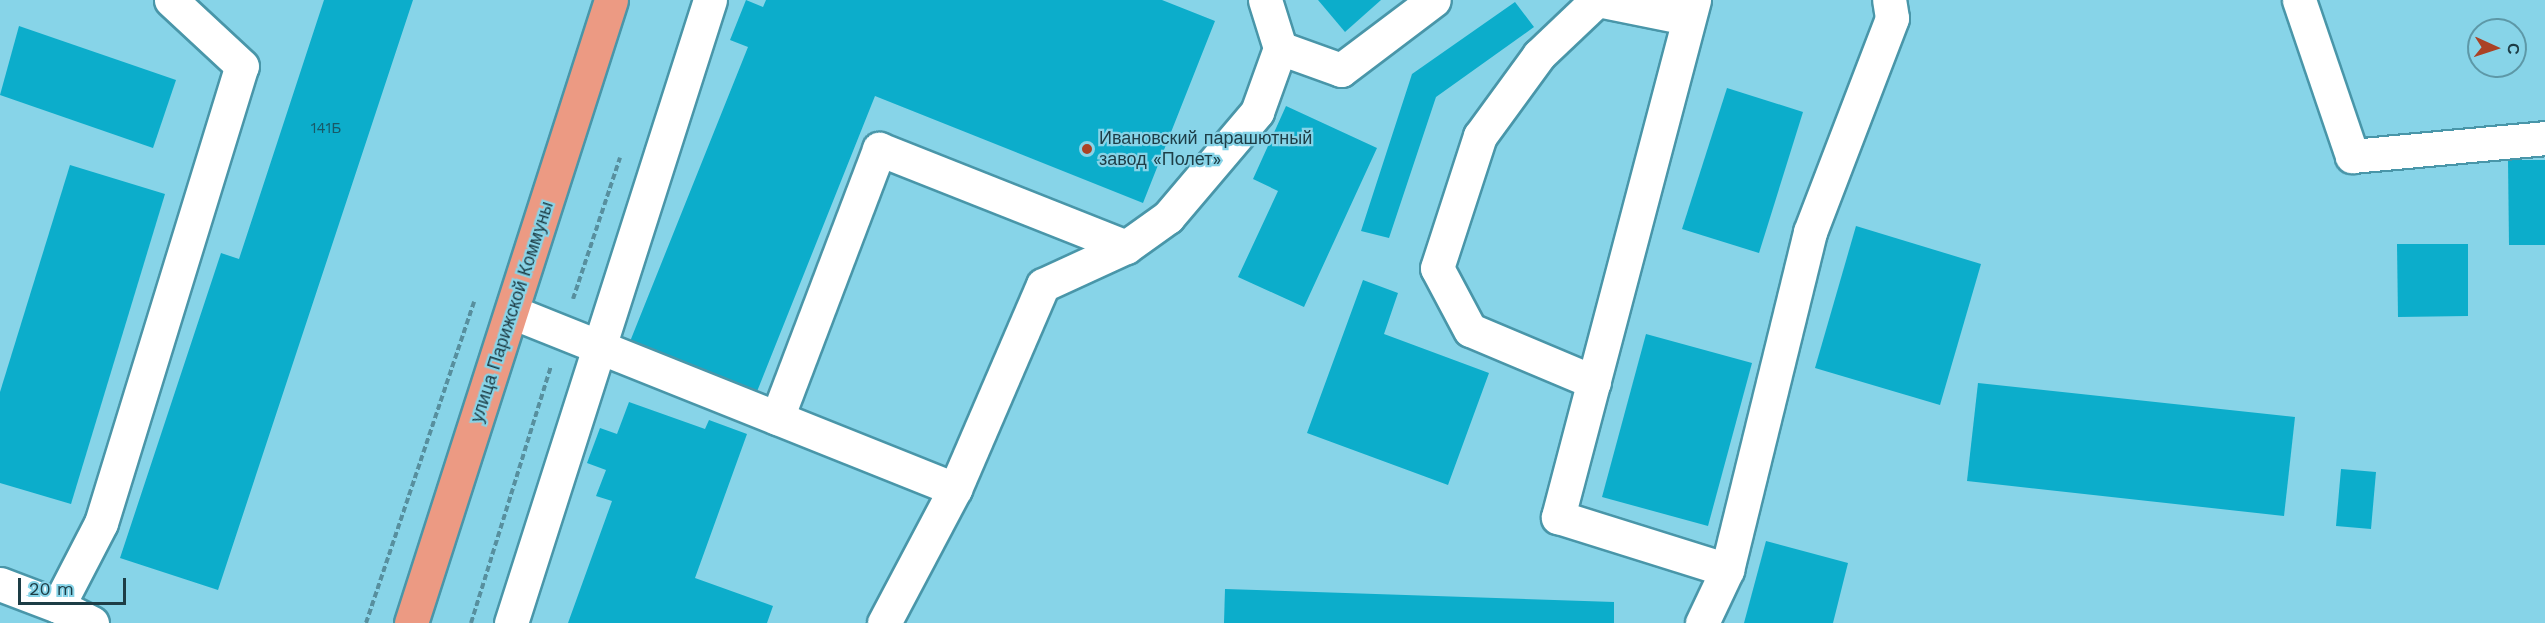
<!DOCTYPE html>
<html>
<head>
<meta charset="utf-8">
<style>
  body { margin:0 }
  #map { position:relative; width:2545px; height:623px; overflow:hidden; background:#87d4e8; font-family:"Work Sans",sans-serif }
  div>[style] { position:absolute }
  .building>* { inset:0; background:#0cadcb }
  .path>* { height:4px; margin-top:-2px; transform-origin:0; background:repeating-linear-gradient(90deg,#578f9e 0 6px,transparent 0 9px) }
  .roads { filter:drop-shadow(2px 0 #4996a9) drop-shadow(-2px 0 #4996a9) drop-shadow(0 2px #4996a9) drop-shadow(0 -2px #4996a9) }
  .minor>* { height:33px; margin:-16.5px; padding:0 16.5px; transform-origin:16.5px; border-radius:16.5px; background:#fff }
  .major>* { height:33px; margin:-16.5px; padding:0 16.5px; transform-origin:16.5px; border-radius:16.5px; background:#ec9a83 }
  .dots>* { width:16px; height:16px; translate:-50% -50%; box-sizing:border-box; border:3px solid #87d4e8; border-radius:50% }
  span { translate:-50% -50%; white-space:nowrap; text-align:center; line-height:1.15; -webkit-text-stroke:4.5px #87d4e8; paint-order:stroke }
  .number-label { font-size:15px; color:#195967 }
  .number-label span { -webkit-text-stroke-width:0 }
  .poi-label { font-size:18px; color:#1d3d46 }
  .left { translate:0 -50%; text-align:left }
  .street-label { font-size:18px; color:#1d3d46 }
  .north { position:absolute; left:2467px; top:18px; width:60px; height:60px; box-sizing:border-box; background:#87d4e8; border:2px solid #5d98a7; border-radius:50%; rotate:93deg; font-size:16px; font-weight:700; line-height:24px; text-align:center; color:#1d3d46 }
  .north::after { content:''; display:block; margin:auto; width:21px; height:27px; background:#ab4225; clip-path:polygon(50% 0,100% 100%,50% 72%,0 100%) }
  .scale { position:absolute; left:18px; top:578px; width:108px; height:27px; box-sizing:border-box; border:3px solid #1d3d46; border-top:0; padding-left:8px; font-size:18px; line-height:21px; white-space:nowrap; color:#1d3d46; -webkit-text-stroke:4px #87d4e8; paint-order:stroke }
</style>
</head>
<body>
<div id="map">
  <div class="building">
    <i style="clip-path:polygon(324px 0,413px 0,218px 590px,120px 558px,221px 253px,239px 259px)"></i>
    <i style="clip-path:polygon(746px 0,763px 7px,766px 0,1162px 0,1215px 21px,1143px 203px,875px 96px,756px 394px,629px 344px,748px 47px,730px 40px)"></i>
    <i style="clip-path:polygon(1318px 0,1381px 0,1345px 32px)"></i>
    <i style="clip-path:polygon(1515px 2px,1534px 27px,1436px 97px,1389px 238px,1361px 231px,1412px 74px)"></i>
    <i style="clip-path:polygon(19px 26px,176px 80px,153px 148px,0 95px)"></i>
    <i style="clip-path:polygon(1727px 88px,1803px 112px,1759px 253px,1682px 229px)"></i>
    <i style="clip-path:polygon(1286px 106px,1377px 148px,1304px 307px,1238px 277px,1278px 191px,1253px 179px)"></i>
    <i style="clip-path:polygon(2508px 160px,2545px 160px,2545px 245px,2509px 245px)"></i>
    <i style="clip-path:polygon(70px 165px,165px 194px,71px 504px,0 483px,0 392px)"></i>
    <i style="clip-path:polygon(1856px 226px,1981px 264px,1940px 405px,1815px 368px)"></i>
    <i style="clip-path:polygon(2397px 244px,2468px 244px,2468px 316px,2398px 317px)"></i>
    <i style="clip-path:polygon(1363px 280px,1398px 293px,1384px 334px,1489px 373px,1448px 485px,1307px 433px)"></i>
    <i style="clip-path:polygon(1646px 334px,1752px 363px,1708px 526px,1602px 497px)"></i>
    <i style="clip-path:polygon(1978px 383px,2295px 417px,2284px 516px,1967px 481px)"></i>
    <i style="clip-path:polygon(629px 402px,705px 429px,709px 420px,747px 434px,695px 578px,773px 606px,767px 623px,568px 623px,612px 501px,596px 496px,606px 470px,587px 463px,600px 428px,617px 434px)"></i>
    <i style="clip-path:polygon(2341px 469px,2376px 472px,2371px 529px,2336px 526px)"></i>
    <i style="clip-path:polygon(1766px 541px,1848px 563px,1833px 623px,1744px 623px)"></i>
    <i style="clip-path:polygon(1225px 589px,1614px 602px,1614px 623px,1224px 623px)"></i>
  </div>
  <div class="path">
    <i style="left:573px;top:299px;width:149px;rotate:-71.6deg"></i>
    <i style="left:366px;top:623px;width:339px;rotate:-71.4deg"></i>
    <i style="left:471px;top:623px;width:269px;rotate:-72.7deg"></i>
  </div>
  <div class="roads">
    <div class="minor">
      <i style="left:1265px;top:0;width:50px;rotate:72.6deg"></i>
      <i style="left:1280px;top:48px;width:65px;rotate:19.8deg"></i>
      <i style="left:1341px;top:70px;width:116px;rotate:-37deg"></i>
      <i style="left:1598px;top:0;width:91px;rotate:11.4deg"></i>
      <i style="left:1694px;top:0;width:535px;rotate:104.74deg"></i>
      <i style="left:1558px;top:517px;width:177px;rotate:17.4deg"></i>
      <i style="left:1727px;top:570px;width:348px;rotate:-76.2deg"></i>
      <i style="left:1810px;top:232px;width:229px;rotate:-69deg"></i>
      <i style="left:1892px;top:18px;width:18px;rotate:-99deg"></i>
      <i style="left:2299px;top:0;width:165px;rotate:71.2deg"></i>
      <i style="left:2352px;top:156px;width:194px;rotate:-5.3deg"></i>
      <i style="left:512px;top:312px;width:477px;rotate:21.8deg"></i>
      <i style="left:1594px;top:382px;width:134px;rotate:-157.2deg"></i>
      <i style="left:1470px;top:330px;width:70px;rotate:-118deg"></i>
      <i style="left:1437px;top:268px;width:139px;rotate:-72deg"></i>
      <i style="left:1480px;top:136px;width:100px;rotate:-53.9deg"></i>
      <i style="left:1539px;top:55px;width:80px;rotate:-43.5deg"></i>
      <i style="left:777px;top:418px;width:288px;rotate:-69.2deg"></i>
      <i style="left:879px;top:149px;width:266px;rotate:21.6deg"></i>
      <i style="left:0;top:584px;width:62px;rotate:20.8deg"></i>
      <i style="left:92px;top:623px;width:38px;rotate:-153deg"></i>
      <i style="left:58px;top:606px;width:93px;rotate:-62.6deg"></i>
      <i style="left:101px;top:523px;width:478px;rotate:-72.9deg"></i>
      <i style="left:242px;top:66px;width:97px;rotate:-137.1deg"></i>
      <i style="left:511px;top:623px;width:654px;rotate:-72.29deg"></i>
      <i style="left:884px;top:623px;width:152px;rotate:-62.1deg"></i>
      <i style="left:955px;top:489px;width:222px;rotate:-66.7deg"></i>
      <i style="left:1043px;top:285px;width:91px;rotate:-24.6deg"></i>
      <i style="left:1126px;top:247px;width:52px;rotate:-35.5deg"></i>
      <i style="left:1168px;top:217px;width:138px;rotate:-49.7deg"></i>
      <i style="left:1257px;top:112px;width:68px;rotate:-70.2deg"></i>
      <i style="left:1702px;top:623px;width:59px;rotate:-64.7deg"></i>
    </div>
    <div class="major">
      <i style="left:411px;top:623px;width:654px;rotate:-72.2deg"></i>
    </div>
  </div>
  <div class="dots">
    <i style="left:1087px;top:149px;background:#ab4225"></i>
  </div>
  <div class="number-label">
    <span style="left:326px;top:129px">141Б</span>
  </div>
  <div class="poi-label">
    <span class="left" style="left:1099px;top:149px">Ивановский парашютный<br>завод «Полет»</span>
  </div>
  <div class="street-label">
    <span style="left:512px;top:312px;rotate:-72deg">улица Парижской Коммуны</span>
  </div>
  <div class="north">С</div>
  <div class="scale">20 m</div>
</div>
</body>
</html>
